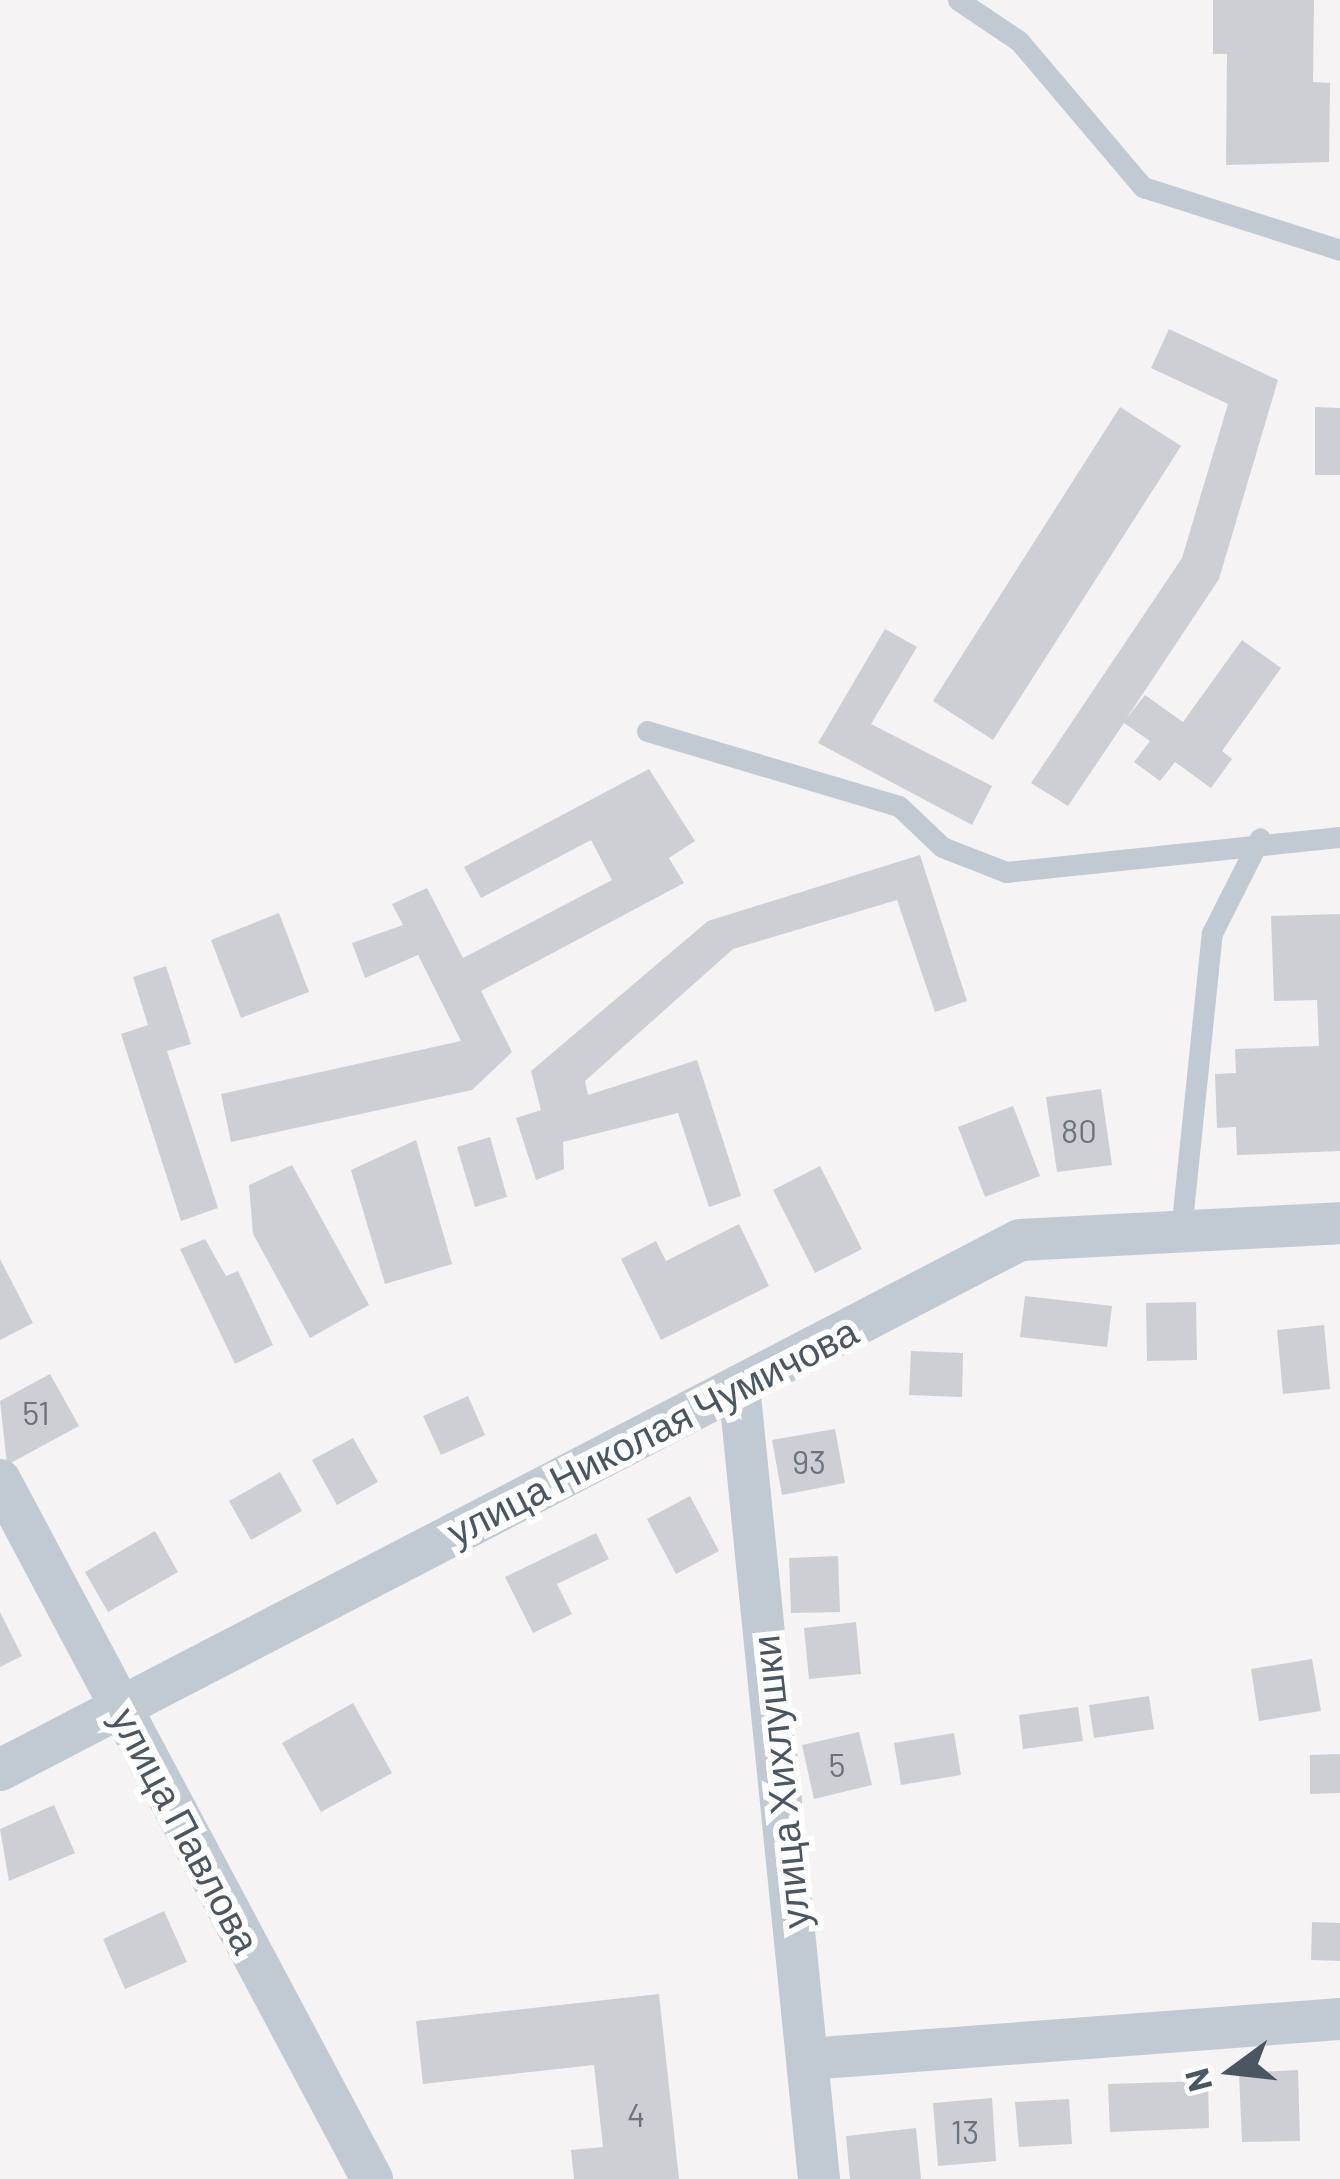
<!DOCTYPE html>
<html>
<head>
<meta charset="utf-8">
<style>
  body { margin:0 }
  #map { position:relative; width:1340px; height:2179px; overflow:hidden; background:#f5f3f3; font-family:Barlow,sans-serif }
  div>[style] { position:absolute }
  .building>* { inset:0; background:#cdcfd5 }
  .lane>* { height:21px; margin:-10.5px; padding:0 10.5px; transform-origin:10.5px; border-radius:10.5px; background:#c1cad2 }
  .street>* { height:42px; margin:-21px; padding:0 21px; transform-origin:21px; border-radius:21px; background:#c1cad2 }
  span { translate:-50% -50%; white-space:nowrap; text-align:center; line-height:1.15; -webkit-text-stroke:12px #fff; paint-order:stroke }
  .number-label { font-size:33px; color:#6b747e }
  .number-label span { -webkit-text-stroke-width:0 }
  .street-label { font-size:39px; color:#4a5661 }
  .north { position:absolute; left:1172px; top:2011px; width:120px; height:120px; -webkit-text-stroke:9px #fff; paint-order:stroke; rotate:255deg; font-size:33px; font-weight:700; line-height:48px; text-align:center; color:#4a5661 }
  .north::after { content:''; display:block; margin:auto; width:42px; height:54px; background:#4a5661; clip-path:polygon(50% 0,100% 100%,50% 72%,0 100%) }
</style>
</head>
<body>
<div id="map">
  <div class="building">
    <i style="clip-path:polygon(1213px 0,1314px 0,1313px 82px,1330px 83px,1329px 162px,1226px 165px,1227px 54px,1213px 54px)"></i>
    <i style="clip-path:polygon(1169px 329px,1278px 380px,1219px 579px,1126px 719px,1145px 695px,1183px 722px,1242px 640px,1281px 668px,1222px 751px,1232px 759px,1211px 788px,1175px 762px,1160px 781px,1134px 762px,1150px 741px,1124px 723px,1068px 806px,1031px 783px,1182px 558px,1228px 404px,1151px 368px)"></i>
    <i style="clip-path:polygon(1120px 407px,1181px 446px,993px 740px,933px 701px)"></i>
    <i style="clip-path:polygon(1315px 407px,1340px 408px,1340px 475px,1315px 475px)"></i>
    <i style="clip-path:polygon(885px 629px,917px 647px,871px 724px,992px 786px,972px 825px,818px 743px)"></i>
    <i style="clip-path:polygon(649px 769px,695px 841px,669px 858px,684px 883px,481px 991px,512px 1052px,472px 1090px,231px 1142px,221px 1094px,461px 1041px,418px 955px,365px 978px,352px 943px,403px 925px,392px 904px,427px 888px,463px 958px,612px 880px,591px 840px,481px 898px,464px 867px)"></i>
    <i style="clip-path:polygon(920px 855px,967px 1001px,935px 1012px,897px 900px,733px 949px,585px 1081px,588px 1095px,697px 1060px,741px 1196px,709px 1207px,678px 1113px,563px 1142px,564px 1169px,536px 1180px,516px 1118px,541px 1110px,531px 1071px,708px 921px)"></i>
    <i style="clip-path:polygon(279px 913px,309px 992px,241px 1018px,211px 940px)"></i>
    <i style="clip-path:polygon(1340px 914px,1340px 1151px,1237px 1155px,1236px 1127px,1217px 1128px,1215px 1074px,1236px 1073px,1235px 1049px,1319px 1046px,1317px 1000px,1274px 1001px,1271px 916px)"></i>
    <i style="clip-path:polygon(166px 966px,191px 1044px,167px 1051px,218px 1208px,181px 1221px,121px 1034px,148px 1025px,133px 977px)"></i>
    <i style="clip-path:polygon(1101px 1089px,1112px 1165px,1057px 1172px,1046px 1097px)"></i>
    <i style="clip-path:polygon(1013px 1106px,1040px 1176px,985px 1197px,958px 1127px)"></i>
    <i style="clip-path:polygon(490px 1137px,507px 1197px,475px 1207px,457px 1147px)"></i>
    <i style="clip-path:polygon(416px 1140px,452px 1264px,385px 1284px,351px 1170px)"></i>
    <i style="clip-path:polygon(292px 1165px,369px 1305px,310px 1338px,253px 1234px,249px 1185px)"></i>
    <i style="clip-path:polygon(820px 1166px,862px 1249px,815px 1273px,773px 1190px)"></i>
    <i style="clip-path:polygon(739px 1224px,769px 1286px,661px 1340px,621px 1259px,656px 1241px,666px 1261px)"></i>
    <i style="clip-path:polygon(205px 1239px,226px 1276px,238px 1271px,273px 1345px,235px 1364px,180px 1249px)"></i>
    <i style="clip-path:polygon(0 1259px,33px 1323px,0 1340px)"></i>
    <i style="clip-path:polygon(1025px 1296px,1112px 1306px,1107px 1347px,1020px 1337px)"></i>
    <i style="clip-path:polygon(1196px 1302px,1197px 1360px,1147px 1361px,1146px 1303px)"></i>
    <i style="clip-path:polygon(1324px 1325px,1330px 1389px,1283px 1394px,1277px 1330px)"></i>
    <i style="clip-path:polygon(911px 1351px,963px 1353px,962px 1397px,909px 1395px)"></i>
    <i style="clip-path:polygon(50px 1374px,79px 1426px,7px 1465px,0 1401px)"></i>
    <i style="clip-path:polygon(468px 1396px,485px 1435px,441px 1455px,423px 1416px)"></i>
    <i style="clip-path:polygon(835px 1429px,845px 1483px,782px 1495px,772px 1440px)"></i>
    <i style="clip-path:polygon(353px 1438px,378px 1482px,337px 1505px,312px 1460px)"></i>
    <i style="clip-path:polygon(280px 1472px,302px 1511px,251px 1540px,229px 1501px)"></i>
    <i style="clip-path:polygon(690px 1496px,719px 1551px,676px 1574px,647px 1519px)"></i>
    <i style="clip-path:polygon(155px 1531px,178px 1572px,108px 1612px,85px 1572px)"></i>
    <i style="clip-path:polygon(596px 1533px,609px 1559px,557px 1584px,572px 1614px,533px 1633px,505px 1577px)"></i>
    <i style="clip-path:polygon(838px 1556px,840px 1612px,791px 1613px,789px 1558px)"></i>
    <i style="clip-path:polygon(0 1612px,22px 1656px,0 1667px)"></i>
    <i style="clip-path:polygon(856px 1622px,861px 1674px,809px 1679px,804px 1628px)"></i>
    <i style="clip-path:polygon(1312px 1659px,1321px 1711px,1259px 1721px,1251px 1669px)"></i>
    <i style="clip-path:polygon(1149px 1696px,1154px 1729px,1094px 1738px,1089px 1705px)"></i>
    <i style="clip-path:polygon(353px 1703px,392px 1773px,321px 1812px,282px 1743px)"></i>
    <i style="clip-path:polygon(1078px 1707px,1083px 1741px,1023px 1749px,1019px 1715px)"></i>
    <i style="clip-path:polygon(859px 1732px,872px 1785px,814px 1799px,802px 1745px)"></i>
    <i style="clip-path:polygon(954px 1733px,961px 1775px,901px 1785px,894px 1743px)"></i>
    <i style="clip-path:polygon(1340px 1754px,1340px 1793px,1310px 1794px,1310px 1755px)"></i>
    <i style="clip-path:polygon(54px 1805px,75px 1853px,9px 1881px,0 1829px)"></i>
    <i style="clip-path:polygon(164px 1911px,187px 1962px,125px 1989px,103px 1939px)"></i>
    <i style="clip-path:polygon(1312px 1922px,1340px 1923px,1340px 1961px,1311px 1960px)"></i>
    <i style="clip-path:polygon(659px 1994px,679px 2179px,574px 2179px,571px 2150px,603px 2147px,594px 2065px,423px 2084px,416px 2021px)"></i>
    <i style="clip-path:polygon(1298px 2070px,1300px 2141px,1242px 2142px,1239px 2073px)"></i>
    <i style="clip-path:polygon(1208px 2081px,1209px 2128px,1110px 2132px,1108px 2084px)"></i>
    <i style="clip-path:polygon(992px 2098px,996px 2161px,938px 2166px,933px 2103px)"></i>
    <i style="clip-path:polygon(1069px 2099px,1072px 2144px,1019px 2147px,1015px 2102px)"></i>
    <i style="clip-path:polygon(916px 2128px,921px 2179px,850px 2179px,846px 2136px)"></i>
  </div>
  <div class="lane">
    <i style="left:958px;top:0;width:73px;rotate:33.9deg"></i>
    <i style="left:1019px;top:41px;width:192px;rotate:49.7deg"></i>
    <i style="left:1143px;top:187px;width:207px;rotate:17.7deg"></i>
    <i style="left:647px;top:731px;width:263px;rotate:16.6deg"></i>
    <i style="left:899px;top:806px;width:59px;rotate:43.6deg"></i>
    <i style="left:942px;top:847px;width:69px;rotate:21.3deg"></i>
    <i style="left:1006px;top:872px;width:336px;rotate:-6deg"></i>
    <i style="left:1181px;top:1231px;width:300px;rotate:-84.1deg"></i>
    <i style="left:1212px;top:933px;width:106px;rotate:-63.2deg"></i>
  </div>
  <div class="street">
    <i style="left:739px;top:1386px;width:797px;rotate:84.24deg"></i>
    <i style="left:0;top:1480px;width:792px;rotate:61.98deg"></i>
    <i style="left:0;top:1770px;width:1149px;rotate:-27.46deg"></i>
    <i style="left:1020px;top:1240px;width:320px;rotate:-3deg"></i>
    <i style="left:808px;top:2059px;width:534px;rotate:-4.3deg"></i>
  </div>
  <div class="number-label">
    <span style="left:1079px;top:1131px">80</span>
    <span style="left:36px;top:1413px">51</span>
    <span style="left:809px;top:1462px">93</span>
    <span style="left:837px;top:1765px">5</span>
    <span style="left:636px;top:2115px">4</span>
    <span style="left:965px;top:2132px">13</span>
  </div>
  <div class="street-label">
    <span style="left:652px;top:1431px;rotate:-27deg">улица Николая Чумичова</span>
    <span style="left:780px;top:1782px;rotate:-96deg">улица Хихлушки</span>
    <span style="left:186px;top:1830px;rotate:62deg">улица Павлова</span>
  </div>
  <div class="north">N</div>
</div>
</body>
</html>
